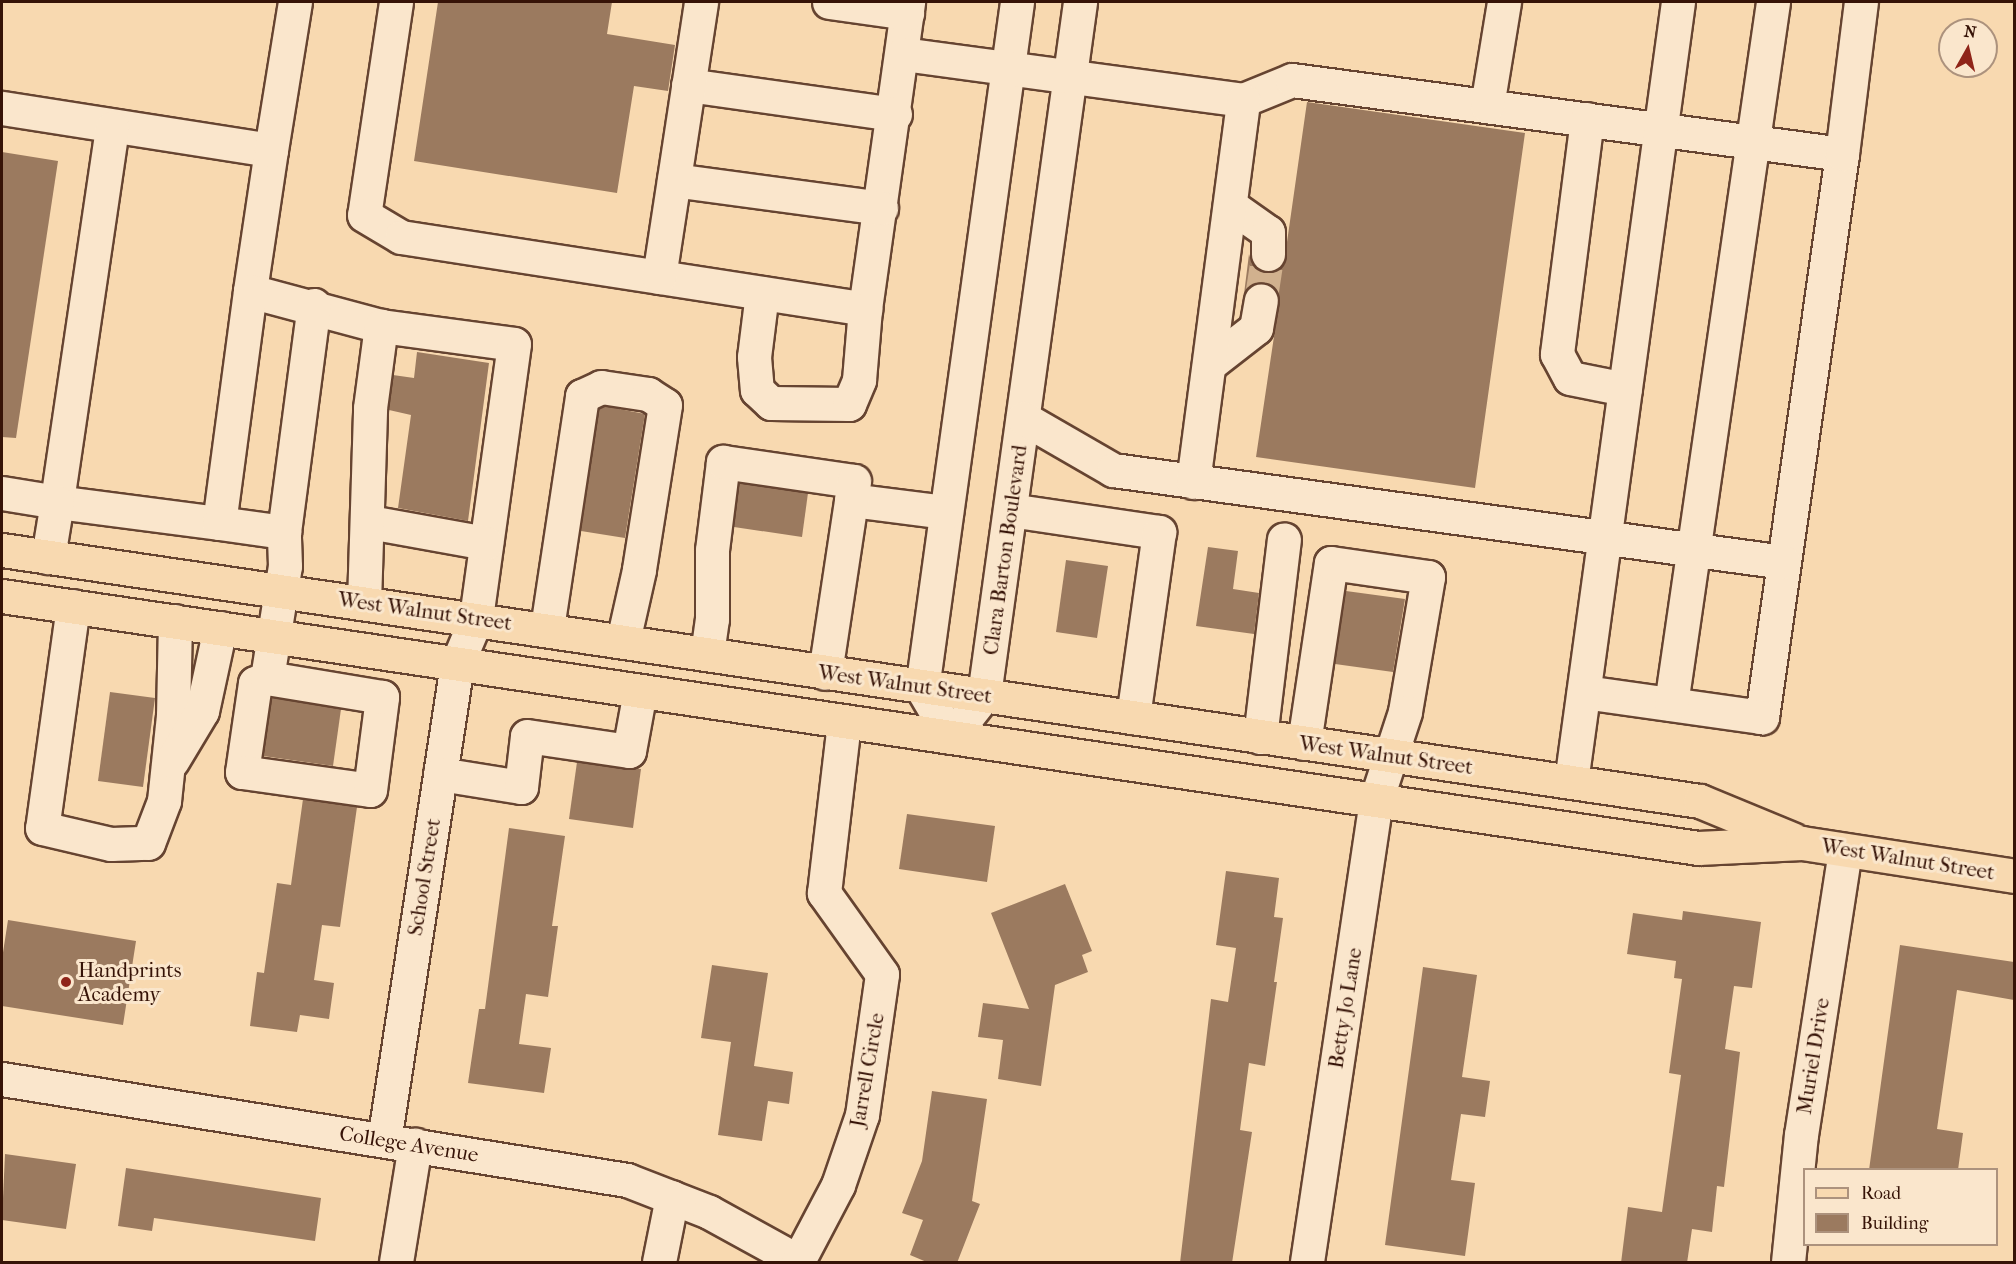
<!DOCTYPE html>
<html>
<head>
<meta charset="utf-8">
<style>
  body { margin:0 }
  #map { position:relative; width:2016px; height:1264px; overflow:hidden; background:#f8d9b0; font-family:"IM FELL French Canon",serif }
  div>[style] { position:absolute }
  .building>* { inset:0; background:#9b7a5f }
  .minor-tunnel>* { height:33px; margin-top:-16.5px; transform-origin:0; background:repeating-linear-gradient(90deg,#d1b18e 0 33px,transparent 0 49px) }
  .roads { filter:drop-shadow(2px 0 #664431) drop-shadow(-2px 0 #664431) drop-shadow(0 2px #664431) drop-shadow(0 -2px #664431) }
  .minor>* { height:33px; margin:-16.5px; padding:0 16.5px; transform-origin:16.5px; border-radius:16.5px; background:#fae6cc }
  .major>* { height:33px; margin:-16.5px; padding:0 16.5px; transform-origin:16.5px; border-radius:16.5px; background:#f8d9b0 }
  .dots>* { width:16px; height:16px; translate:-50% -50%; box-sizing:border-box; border:3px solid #fae6cc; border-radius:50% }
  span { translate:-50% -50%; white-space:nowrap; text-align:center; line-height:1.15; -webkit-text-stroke:6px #fae6cc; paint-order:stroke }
  .street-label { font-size:21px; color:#361307 }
  .poi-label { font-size:21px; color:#361307 }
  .left { translate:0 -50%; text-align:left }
  .frame { position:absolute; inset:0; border:3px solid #361307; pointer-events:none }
  .legend { position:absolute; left:1803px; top:1168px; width:195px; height:78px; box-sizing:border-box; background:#fae6cc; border:2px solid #ac927d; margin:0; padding:8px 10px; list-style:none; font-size:18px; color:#361307 }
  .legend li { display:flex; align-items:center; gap:12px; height:30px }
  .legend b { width:30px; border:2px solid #ac927d }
  .north { position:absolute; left:1938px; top:18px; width:60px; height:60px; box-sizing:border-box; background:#fae6cc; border:2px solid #ac927d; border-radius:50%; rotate:8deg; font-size:16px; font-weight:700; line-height:24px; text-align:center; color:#361307 }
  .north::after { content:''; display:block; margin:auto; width:21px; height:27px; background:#8f2418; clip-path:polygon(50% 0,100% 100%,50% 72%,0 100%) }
</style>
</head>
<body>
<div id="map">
  <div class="building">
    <i style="clip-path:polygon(438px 2px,612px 2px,607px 34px,675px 45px,668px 91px,634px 86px,617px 193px,414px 161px)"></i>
    <i style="clip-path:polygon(1307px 102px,1525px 133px,1475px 488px,1256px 457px,1279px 303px,1273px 286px,1265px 282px,1254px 283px,1244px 294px,1249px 254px,1252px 264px,1267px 273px,1284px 263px)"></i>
    <i style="clip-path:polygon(2px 152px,58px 161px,16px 438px,2px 437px)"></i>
    <i style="clip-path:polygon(417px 352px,489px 363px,468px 521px,398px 508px,411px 415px,389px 410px,393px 375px,414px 378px)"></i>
    <i style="clip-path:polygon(604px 406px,645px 414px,625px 538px,581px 531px,599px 409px)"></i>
    <i style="clip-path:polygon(739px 483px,808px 493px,802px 537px,734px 527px)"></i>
    <i style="clip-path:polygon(1208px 547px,1238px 551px,1233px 589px,1259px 593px,1254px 634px,1196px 626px)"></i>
    <i style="clip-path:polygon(1066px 560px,1108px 566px,1097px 638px,1056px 632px)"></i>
    <i style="clip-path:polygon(1346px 591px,1405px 599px,1393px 672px,1335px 664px)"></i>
    <i style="clip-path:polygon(110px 692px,155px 698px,143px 787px,98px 781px)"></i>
    <i style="clip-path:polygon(272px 698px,341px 709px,333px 766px,263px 756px)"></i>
    <i style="clip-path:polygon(577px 762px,641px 769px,633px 828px,569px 819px)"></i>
    <i style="clip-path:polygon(303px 799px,357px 807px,340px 927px,322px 925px,314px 980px,334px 983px,329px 1019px,300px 1015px,297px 1032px,250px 1026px,257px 972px,264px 973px,277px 883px,291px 885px)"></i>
    <i style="clip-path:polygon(907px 814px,995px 826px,987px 882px,899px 869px)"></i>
    <i style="clip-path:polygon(509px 828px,565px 836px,552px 926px,558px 926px,548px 997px,526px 994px,519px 1044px,551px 1048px,544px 1093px,468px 1083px,479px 1009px,485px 1009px)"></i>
    <i style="clip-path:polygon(1226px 871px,1279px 878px,1274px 917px,1283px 918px,1274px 982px,1277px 982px,1265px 1066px,1249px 1063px,1240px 1130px,1252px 1132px,1232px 1263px,1180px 1263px,1211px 999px,1228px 1002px,1236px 948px,1216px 945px)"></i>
    <i style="clip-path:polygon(1065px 884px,1092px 951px,1082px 955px,1088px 972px,1055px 985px,1041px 1086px,998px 1079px,1003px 1040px,978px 1037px,983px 1003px,1029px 1009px,991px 913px)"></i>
    <i style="clip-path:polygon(1683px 911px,1761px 922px,1752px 988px,1734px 986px,1725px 1049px,1740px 1052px,1724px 1187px,1717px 1186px,1712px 1232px,1692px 1229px,1687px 1263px,1621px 1263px,1628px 1207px,1662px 1212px,1681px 1075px,1669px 1073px,1682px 979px,1674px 978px,1676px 961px,1627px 954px,1633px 913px,1682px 920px)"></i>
    <i style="clip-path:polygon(8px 920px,136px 941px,123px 1025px,2px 1006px,2px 959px)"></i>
    <i style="clip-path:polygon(1900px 945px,2014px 962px,2014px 1000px,1957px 990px,1937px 1129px,1963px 1133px,1958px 1170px,1869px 1170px)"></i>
    <i style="clip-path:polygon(712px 965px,768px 973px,754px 1066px,793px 1072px,789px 1104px,768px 1101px,762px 1141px,718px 1135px,731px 1042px,701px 1038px)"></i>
    <i style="clip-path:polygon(1423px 967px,1477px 975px,1462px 1077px,1490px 1081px,1485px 1117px,1461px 1114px,1451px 1180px,1475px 1183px,1465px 1256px,1385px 1245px)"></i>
    <i style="clip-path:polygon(932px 1091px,987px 1099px,972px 1201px,980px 1204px,957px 1263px,929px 1263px,910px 1255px,923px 1220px,902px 1213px,922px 1161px)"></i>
    <i style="clip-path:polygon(5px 1154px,76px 1164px,66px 1229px,2px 1220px)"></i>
    <i style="clip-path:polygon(126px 1168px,321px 1198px,315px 1241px,154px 1218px,152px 1231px,118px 1226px)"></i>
  </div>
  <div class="minor-tunnel">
    <i style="left:1261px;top:300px;width:47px;rotate:-81.3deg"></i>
  </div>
  <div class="roads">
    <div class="minor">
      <i style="left:396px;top:2px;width:215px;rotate:98.5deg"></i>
      <i style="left:364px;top:215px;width:43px;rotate:30.7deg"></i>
      <i style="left:401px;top:237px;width:470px;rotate:8.8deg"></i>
      <i style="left:865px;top:309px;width:310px;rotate:-82deg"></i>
      <i style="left:829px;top:2px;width:79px;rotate:8deg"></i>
      <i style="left:1017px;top:2px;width:693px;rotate:97.88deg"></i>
      <i style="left:922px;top:688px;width:57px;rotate:59.4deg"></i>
      <i style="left:951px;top:737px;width:53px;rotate:-51.8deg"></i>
      <i style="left:984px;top:695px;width:700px;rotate:-82.11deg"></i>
      <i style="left:903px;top:54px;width:343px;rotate:7.7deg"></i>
      <i style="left:1243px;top:100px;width:53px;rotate:-22.2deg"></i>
      <i style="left:1292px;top:80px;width:555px;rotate:7.66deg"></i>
      <i style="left:1842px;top:154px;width:569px;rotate:98.09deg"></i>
      <i style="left:1762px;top:717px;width:180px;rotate:-172deg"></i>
      <i style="left:688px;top:85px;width:209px;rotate:8deg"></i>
      <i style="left:1487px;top:106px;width:105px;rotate:-80.7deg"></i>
      <i style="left:2px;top:108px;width:272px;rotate:8.9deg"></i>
      <i style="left:271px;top:150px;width:143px;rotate:98.5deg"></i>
      <i style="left:250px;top:291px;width:136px;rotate:15deg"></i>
      <i style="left:381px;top:326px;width:134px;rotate:7.7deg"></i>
      <i style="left:514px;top:344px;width:278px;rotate:97.9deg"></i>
      <i style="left:476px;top:619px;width:49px;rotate:112.9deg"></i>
      <i style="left:457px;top:664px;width:482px;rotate:98.7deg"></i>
      <i style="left:1587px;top:119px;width:237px;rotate:97.3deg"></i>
      <i style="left:1557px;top:354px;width:27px;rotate:62deg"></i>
      <i style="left:1570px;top:378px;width:56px;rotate:11.3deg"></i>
      <i style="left:112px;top:128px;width:378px;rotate:98.4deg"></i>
      <i style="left:57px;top:502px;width:163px;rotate:7.4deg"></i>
      <i style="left:271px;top:150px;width:150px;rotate:-80.8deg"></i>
      <i style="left:1842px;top:154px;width:153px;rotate:-82.9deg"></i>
      <i style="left:674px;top:180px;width:209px;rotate:7.7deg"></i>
      <i style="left:1231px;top:206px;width:45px;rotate:35.1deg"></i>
      <i style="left:1268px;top:232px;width:22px;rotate:90deg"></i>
      <i style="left:659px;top:277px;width:278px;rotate:-81.3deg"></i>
      <i style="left:250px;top:291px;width:234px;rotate:97.6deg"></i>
      <i style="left:219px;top:523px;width:66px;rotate:7.9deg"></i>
      <i style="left:762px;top:293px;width:64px;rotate:97.1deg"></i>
      <i style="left:754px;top:357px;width:33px;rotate:85deg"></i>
      <i style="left:757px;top:390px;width:19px;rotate:43deg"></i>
      <i style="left:771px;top:403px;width:78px;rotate:0.7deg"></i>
      <i style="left:849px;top:404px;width:26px;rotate:-67deg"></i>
      <i style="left:859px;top:380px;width:71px;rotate:-85.2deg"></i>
      <i style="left:1211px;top:363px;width:57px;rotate:-37.9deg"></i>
      <i style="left:1256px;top:328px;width:28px;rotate:-80deg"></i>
      <i style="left:1023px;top:418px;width:104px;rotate:30deg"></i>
      <i style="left:1113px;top:470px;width:677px;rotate:7.81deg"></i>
      <i style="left:1193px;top:482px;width:385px;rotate:-82.5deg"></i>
      <i style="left:2px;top:493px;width:56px;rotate:9.3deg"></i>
      <i style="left:57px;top:502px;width:56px;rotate:99.3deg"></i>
      <i style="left:851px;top:500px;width:96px;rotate:7.2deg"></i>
      <i style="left:1010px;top:510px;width:151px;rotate:8.4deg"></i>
      <i style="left:1159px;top:532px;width:187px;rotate:98deg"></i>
      <i style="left:369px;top:522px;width:119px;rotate:10.2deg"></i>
      <i style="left:364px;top:603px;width:195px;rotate:-88.2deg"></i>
      <i style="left:370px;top:408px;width:83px;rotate:-82.4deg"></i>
      <i style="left:73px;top:606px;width:224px;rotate:97.9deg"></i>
      <i style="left:42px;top:828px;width:71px;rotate:13.1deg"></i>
      <i style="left:111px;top:844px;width:37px;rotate:-2deg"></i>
      <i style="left:148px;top:843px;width:45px;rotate:-69.1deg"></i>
      <i style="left:164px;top:801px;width:85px;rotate:-84deg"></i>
      <i style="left:173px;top:716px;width:95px;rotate:-88.8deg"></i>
      <i style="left:547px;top:628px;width:235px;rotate:-81.4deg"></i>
      <i style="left:582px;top:396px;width:21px;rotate:-25deg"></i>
      <i style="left:601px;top:387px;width:48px;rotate:8.5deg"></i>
      <i style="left:648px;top:394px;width:20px;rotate:33deg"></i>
      <i style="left:665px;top:405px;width:167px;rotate:99deg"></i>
      <i style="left:639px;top:570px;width:73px;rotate:102.7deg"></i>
      <i style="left:707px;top:654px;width:35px;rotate:-82deg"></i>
      <i style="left:712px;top:619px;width:69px;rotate:-90deg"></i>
      <i style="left:712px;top:550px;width:89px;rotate:-82.9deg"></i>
      <i style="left:723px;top:462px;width:132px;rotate:8.3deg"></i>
      <i style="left:854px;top:481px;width:194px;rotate:98.6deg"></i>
      <i style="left:267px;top:678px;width:13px;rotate:157deg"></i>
      <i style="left:255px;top:683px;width:90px;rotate:98.3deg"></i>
      <i style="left:242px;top:772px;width:129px;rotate:8deg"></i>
      <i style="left:370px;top:790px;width:94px;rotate:-82.6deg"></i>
      <i style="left:382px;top:697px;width:117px;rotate:-170.6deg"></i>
      <i style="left:267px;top:678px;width:113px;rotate:-80.9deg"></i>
      <i style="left:285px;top:566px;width:34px;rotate:-92deg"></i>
      <i style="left:284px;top:532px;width:229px;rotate:-82.5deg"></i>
      <i style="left:1671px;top:704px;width:709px;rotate:-81.73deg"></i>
      <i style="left:1260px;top:737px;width:199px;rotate:-83.1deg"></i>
      <i style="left:1304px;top:743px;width:182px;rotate:-81.5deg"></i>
      <i style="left:1331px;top:563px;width:98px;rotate:8.2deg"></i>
      <i style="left:1428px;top:577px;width:137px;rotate:99.7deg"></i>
      <i style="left:1405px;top:712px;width:93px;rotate:108.2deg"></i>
      <i style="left:1376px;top:800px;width:467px;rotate:98.5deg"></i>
      <i style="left:172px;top:761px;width:58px;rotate:-59deg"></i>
      <i style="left:202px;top:711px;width:85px;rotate:-77.8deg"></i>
      <i style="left:440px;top:774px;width:82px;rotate:9.1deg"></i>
      <i style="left:521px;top:787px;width:51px;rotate:-83.3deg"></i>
      <i style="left:527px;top:736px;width:103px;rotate:8.4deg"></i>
      <i style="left:629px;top:751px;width:61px;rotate:-79.6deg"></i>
      <i style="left:1571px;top:782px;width:787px;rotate:-82.19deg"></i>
      <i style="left:2px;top:1079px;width:633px;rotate:9.18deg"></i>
      <i style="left:627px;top:1180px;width:88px;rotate:21.3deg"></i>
      <i style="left:709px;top:1212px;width:104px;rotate:28.8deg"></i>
      <i style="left:798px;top:1261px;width:86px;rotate:-62.2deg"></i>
      <i style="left:838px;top:1185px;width:74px;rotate:-71.1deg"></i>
      <i style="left:862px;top:1115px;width:142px;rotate:-81.9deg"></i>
      <i style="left:882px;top:974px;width:100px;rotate:-125.6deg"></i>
      <i style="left:824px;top:893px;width:172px;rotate:-83.3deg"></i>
      <i style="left:396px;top:1262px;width:119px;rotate:-80.8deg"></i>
      <i style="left:659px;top:1262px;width:66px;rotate:-78.7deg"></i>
      <i style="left:1788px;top:1262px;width:128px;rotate:-84.2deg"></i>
      <i style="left:1801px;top:1135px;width:288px;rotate:-81.2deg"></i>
    </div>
    <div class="major">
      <i style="left:2px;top:550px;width:1716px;rotate:8.41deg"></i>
      <i style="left:1700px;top:801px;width:100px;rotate:22.4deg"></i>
      <i style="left:2px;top:596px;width:1715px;rotate:8.45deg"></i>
      <i style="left:1698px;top:848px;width:104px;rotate:-2.8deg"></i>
      <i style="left:1802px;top:843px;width:215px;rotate:8.8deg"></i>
    </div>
  </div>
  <div class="dots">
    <i style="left:66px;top:982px;background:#8f2418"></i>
  </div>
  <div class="street-label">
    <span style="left:1005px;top:550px;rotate:-82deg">Clara Barton Boulevard</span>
    <span style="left:425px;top:611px;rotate:8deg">West Walnut Street</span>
    <span style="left:905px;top:684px;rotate:8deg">West Walnut Street</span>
    <span style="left:1386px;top:755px;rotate:8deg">West Walnut Street</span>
    <span style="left:1908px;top:859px;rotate:9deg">West Walnut Street</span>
    <span style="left:424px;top:877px;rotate:-81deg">School Street</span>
    <span style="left:1345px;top:1008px;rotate:-81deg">Betty Jo Lane</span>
    <span style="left:1813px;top:1056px;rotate:-81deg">Muriel Drive</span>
    <span style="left:867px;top:1070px;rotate:-80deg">Jarrell Circle</span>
    <span style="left:409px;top:1144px;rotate:9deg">College Avenue</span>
  </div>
  <div class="poi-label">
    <span class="left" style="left:78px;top:982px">Handprints<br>Academy</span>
  </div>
  <div class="frame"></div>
  <ul class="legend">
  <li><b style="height:8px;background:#f8d9b0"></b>Road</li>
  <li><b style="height:16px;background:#9b7a5f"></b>Building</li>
  </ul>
  <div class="north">N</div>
</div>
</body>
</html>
